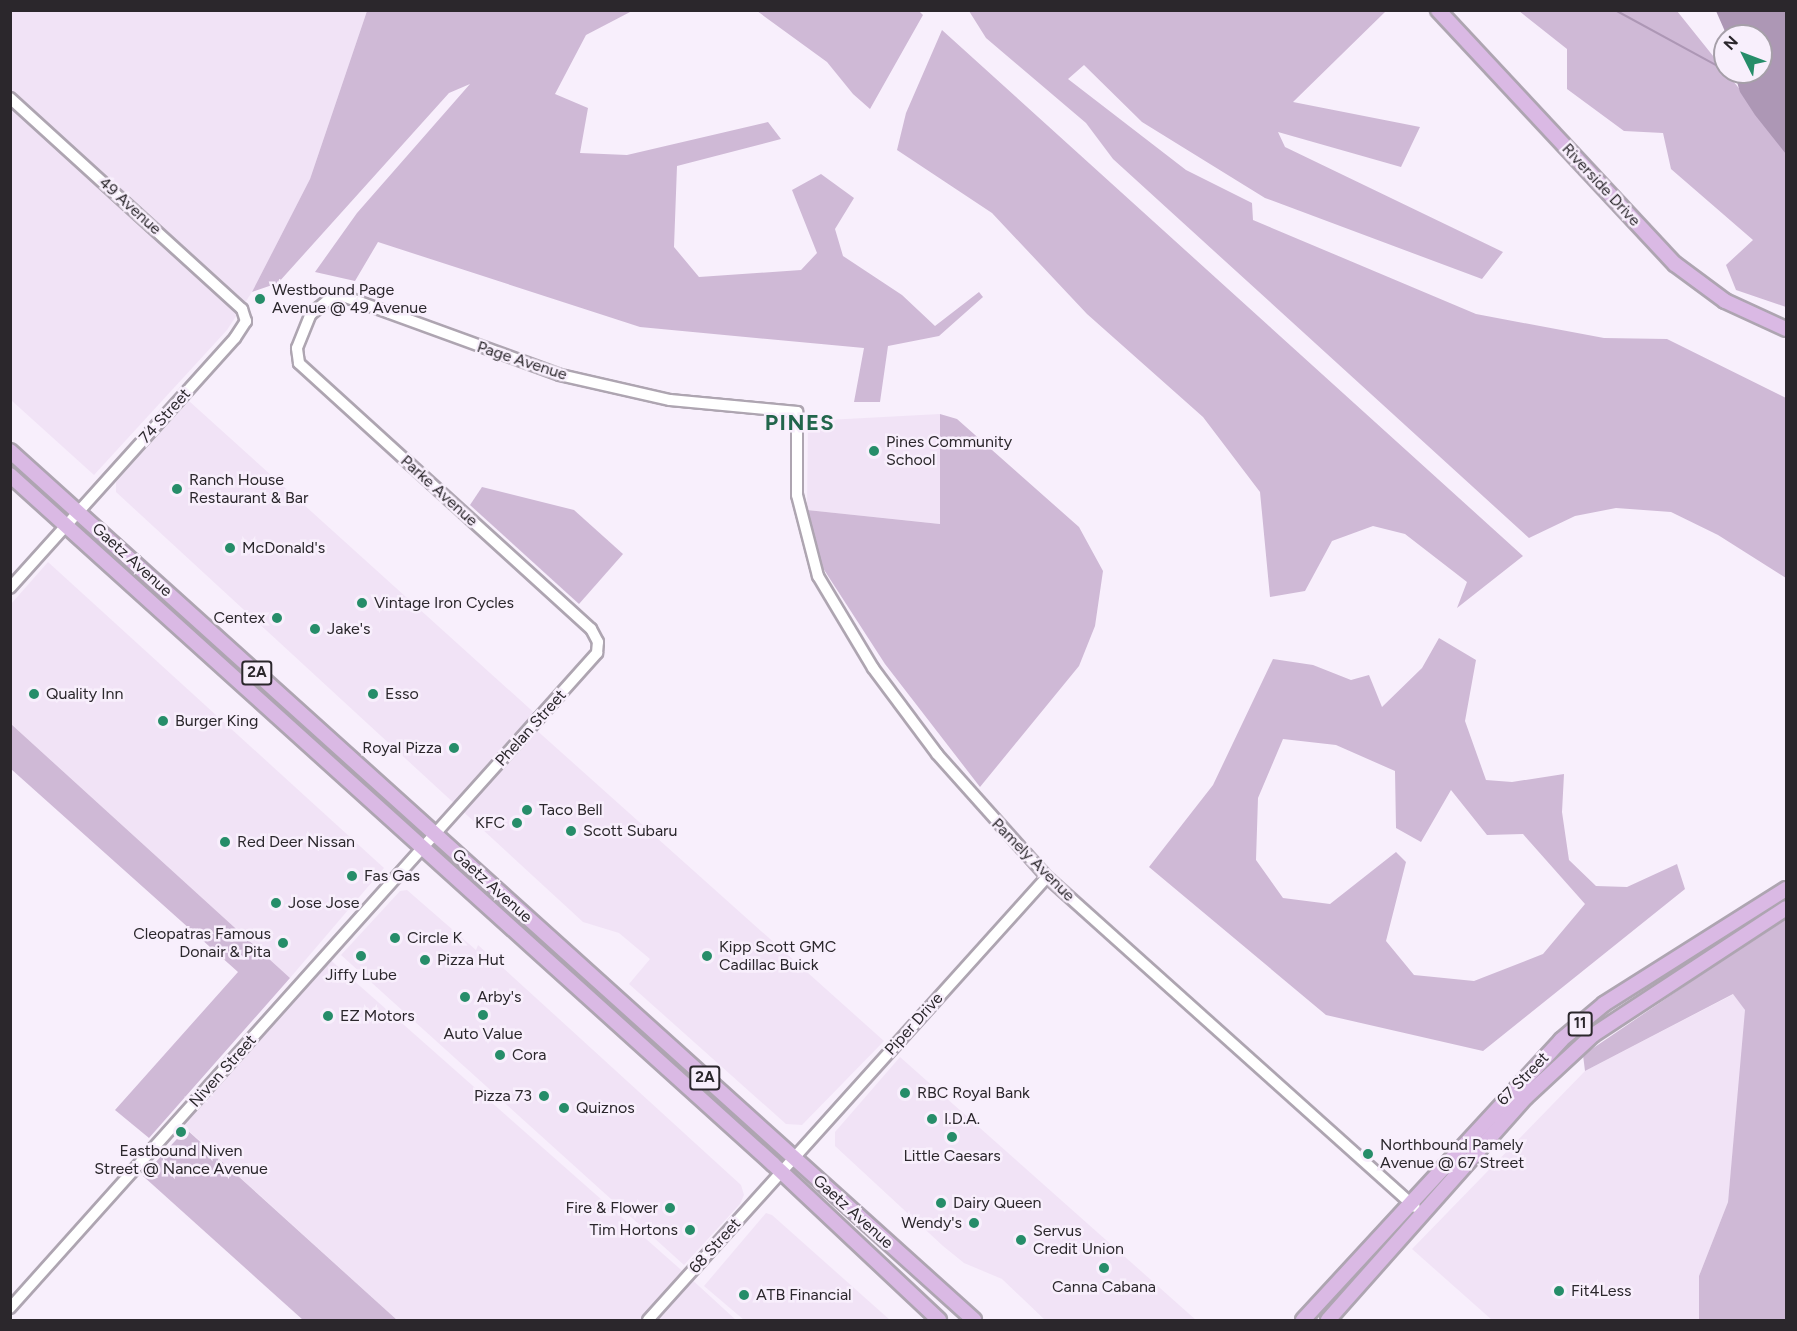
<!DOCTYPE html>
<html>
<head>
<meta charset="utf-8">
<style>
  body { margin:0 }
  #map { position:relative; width:1797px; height:1331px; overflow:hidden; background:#f8effc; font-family:Figtree,sans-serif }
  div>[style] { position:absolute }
  .built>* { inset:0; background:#f1e3f6 }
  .green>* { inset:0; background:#cfb9d6 }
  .water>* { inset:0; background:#ad97b5 }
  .stream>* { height:2px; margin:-1px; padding:0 1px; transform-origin:1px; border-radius:1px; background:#ad97b5 }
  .roads { filter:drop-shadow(2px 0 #aea5b1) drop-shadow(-2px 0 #aea5b1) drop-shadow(0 2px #aea5b1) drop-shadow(0 -2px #aea5b1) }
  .minor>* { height:10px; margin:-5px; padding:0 5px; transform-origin:5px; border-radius:5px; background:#fff }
  .major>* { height:14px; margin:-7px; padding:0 7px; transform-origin:7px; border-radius:7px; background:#dab9e4 }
  .dots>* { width:16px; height:16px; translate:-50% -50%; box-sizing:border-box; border:3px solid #f8effc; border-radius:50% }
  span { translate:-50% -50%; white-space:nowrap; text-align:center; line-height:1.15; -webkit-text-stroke:5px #f8effc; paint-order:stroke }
  .shield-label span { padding:2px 4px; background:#f8effc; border:2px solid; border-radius:4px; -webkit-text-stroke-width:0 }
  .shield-label { font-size:15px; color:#2b272c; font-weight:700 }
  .street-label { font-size:16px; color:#2b272c }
  .poi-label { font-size:16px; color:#2b272c }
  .left { translate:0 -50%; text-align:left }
  .right { translate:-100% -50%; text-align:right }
  .district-label { font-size:22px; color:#22664c; font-weight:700; letter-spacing:1.5px }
  .frame { position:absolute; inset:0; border:12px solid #2b272c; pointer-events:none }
  .north { position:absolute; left:1713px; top:24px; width:60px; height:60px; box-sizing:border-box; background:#f8effc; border:2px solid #a69fa9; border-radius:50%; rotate:312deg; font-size:16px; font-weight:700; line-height:24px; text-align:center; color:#2b272c }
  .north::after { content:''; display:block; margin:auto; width:21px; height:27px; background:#268d69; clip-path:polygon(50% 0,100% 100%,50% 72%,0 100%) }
</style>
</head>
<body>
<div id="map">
  <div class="built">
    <i style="clip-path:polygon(11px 11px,367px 11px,310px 179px,252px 292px,227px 330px,94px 475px,11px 400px)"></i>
    <i style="clip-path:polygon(189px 401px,540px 718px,533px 727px,884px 1041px,802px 1125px,786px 1124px,629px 984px,650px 959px,619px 933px,583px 922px,116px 492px,116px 482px)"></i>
    <i style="clip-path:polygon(940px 414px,941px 524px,807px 510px,808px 421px)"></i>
    <i style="clip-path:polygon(48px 562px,384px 868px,290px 978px,11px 724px,11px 604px)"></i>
    <i style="clip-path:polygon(407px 890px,476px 950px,478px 945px,741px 1185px,744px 1195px,740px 1204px,684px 1265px,341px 955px,400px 891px)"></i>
    <i style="clip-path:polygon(326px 956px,688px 1276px,736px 1320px,397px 1320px,178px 1121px)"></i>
    <i style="clip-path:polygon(1734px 994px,1746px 1011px,1728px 1202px,1699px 1276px,1699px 1320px,1492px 1320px,1412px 1249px,1585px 1071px)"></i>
    <i style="clip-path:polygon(900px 1057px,1196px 1320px,1045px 1320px,1002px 1279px,964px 1263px,943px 1246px,835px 1146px,835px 1132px)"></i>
    <i style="clip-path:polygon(766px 1213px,772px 1215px,890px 1320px,744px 1320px,704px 1286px)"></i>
  </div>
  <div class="green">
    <i style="clip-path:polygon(918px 10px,923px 15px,870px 109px,853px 94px,827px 62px,757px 11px)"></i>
    <i style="clip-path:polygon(632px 11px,586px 35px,555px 94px,588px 108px,580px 153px,627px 155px,768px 122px,781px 139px,677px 166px,674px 247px,699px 277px,801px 270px,817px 253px,792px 190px,821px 174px,854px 198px,835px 229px,843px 256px,902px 295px,935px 326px,979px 292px,983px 297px,939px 336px,888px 346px,880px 402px,854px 402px,864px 348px,640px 327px,378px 242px,355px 281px,315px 272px,357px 213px,470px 84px,449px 93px,278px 283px,252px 292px,310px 179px,367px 11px)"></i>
    <i style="clip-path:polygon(969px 11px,1386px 11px,1293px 102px,1420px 127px,1401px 167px,1278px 132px,1285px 147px,1503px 252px,1482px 279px,1265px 198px,1142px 122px,1084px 65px,1068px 79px,1186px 170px,1252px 203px,1253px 220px,1476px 314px,1604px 338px,1667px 339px,1786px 398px,1786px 578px,1718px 535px,1671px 512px,1616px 508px,1575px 516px,1529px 538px,1113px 159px,1086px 123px,986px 38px)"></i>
    <i style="clip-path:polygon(1519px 11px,1677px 11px,1786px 147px,1786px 307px,1736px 290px,1726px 265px,1753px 240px,1671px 169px,1663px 133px,1624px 131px,1567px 89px,1567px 49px)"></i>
    <i style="clip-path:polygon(942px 30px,1523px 556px,1457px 608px,1467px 582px,1405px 534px,1373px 526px,1332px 541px,1305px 591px,1270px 597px,1260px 492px,1203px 417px,1087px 314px,992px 213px,897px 150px,906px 113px)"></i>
    <i style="clip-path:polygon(940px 414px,957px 419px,1079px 527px,1103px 571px,1095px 626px,1079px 666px,980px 787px,885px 664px,819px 562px,807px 510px,940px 524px)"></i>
    <i style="clip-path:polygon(482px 487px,574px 510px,623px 554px,579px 604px,470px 505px)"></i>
    <i style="clip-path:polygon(evenodd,1439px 638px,1476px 660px,1465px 721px,1486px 780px,1512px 782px,1564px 774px,1562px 812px,1569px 860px,1596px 886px,1627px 887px,1677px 864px,1685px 889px,1483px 1051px,1326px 1015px,1149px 867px,1213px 785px,1273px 659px,1313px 665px,1351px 680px,1369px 675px,1382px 707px,1422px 668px,1439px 638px,1283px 739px,1336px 745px,1395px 771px,1396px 828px,1421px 842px,1451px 790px,1487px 835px,1523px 834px,1585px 904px,1543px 954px,1474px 981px,1414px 975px,1386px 941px,1406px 862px,1396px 852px,1330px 904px,1283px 898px,1256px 860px,1258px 798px,1283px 739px)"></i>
    <i style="clip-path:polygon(11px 724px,290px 978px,149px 1138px,115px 1110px,238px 972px,11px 769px)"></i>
    <i style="clip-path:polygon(1786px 917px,1786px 1320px,1699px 1320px,1699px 1276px,1728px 1202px,1745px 1010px,1733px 994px,1585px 1071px,1583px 1055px)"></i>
    <i style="clip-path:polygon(186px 1129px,397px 1320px,303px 1320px,143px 1176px)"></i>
  </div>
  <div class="water">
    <i style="clip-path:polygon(1716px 11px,1786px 11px,1786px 154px,1755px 115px,1740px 92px,1734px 72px,1761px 72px,1761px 36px,1727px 36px)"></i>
  </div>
  <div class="stream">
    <i style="left:1615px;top:10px;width:125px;rotate:28.6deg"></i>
  </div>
  <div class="roads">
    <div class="minor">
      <i style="left:10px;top:98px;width:314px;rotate:42.3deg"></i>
      <i style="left:242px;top:309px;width:13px;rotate:72deg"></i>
      <i style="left:246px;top:321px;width:20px;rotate:123deg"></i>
      <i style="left:235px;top:338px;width:336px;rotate:132deg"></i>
      <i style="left:10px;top:1308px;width:880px;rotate:-48.13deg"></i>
      <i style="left:597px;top:653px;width:11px;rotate:-85deg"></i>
      <i style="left:598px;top:642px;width:15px;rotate:-118deg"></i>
      <i style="left:591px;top:629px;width:395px;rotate:-137.7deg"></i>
      <i style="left:299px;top:363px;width:15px;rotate:-98deg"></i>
      <i style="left:297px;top:348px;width:37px;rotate:-68deg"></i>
      <i style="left:311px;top:314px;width:22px;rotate:-39deg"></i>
      <i style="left:328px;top:300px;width:16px;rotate:-15deg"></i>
      <i style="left:343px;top:296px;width:231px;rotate:20deg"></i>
      <i style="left:560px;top:375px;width:113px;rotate:12.8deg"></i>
      <i style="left:670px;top:400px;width:128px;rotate:5.4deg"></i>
      <i style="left:797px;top:412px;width:83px;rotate:90deg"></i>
      <i style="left:797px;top:495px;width:84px;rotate:75.5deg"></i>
      <i style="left:818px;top:576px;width:107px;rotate:59.1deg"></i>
      <i style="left:873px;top:668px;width:107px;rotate:53.3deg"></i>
      <i style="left:937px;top:754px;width:165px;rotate:48.2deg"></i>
      <i style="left:1047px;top:877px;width:494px;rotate:41.9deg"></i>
      <i style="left:648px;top:1320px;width:596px;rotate:-47.99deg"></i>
    </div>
    <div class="major">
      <i style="left:1438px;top:10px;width:347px;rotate:47deg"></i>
      <i style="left:1675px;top:264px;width:62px;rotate:36.5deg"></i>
      <i style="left:1725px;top:301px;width:67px;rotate:24.7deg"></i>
      <i style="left:10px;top:451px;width:1298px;rotate:42.03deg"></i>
      <i style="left:10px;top:475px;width:1028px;rotate:42.08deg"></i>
      <i style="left:773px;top:1164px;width:228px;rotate:43.2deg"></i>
      <i style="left:1303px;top:1320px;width:381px;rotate:-47.3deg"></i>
      <i style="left:1561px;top:1040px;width:56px;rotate:-39.9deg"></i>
      <i style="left:1604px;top:1004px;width:215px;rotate:-32.3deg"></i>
      <i style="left:1328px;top:1320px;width:298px;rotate:-48.4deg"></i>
      <i style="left:1526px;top:1097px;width:91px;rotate:-42.8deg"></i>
      <i style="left:1593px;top:1035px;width:231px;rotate:-33.3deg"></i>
    </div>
  </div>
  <div class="dots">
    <i style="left:260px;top:299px;background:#268d69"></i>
    <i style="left:874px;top:451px;background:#268d69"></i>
    <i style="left:177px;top:489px;background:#268d69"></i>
    <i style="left:230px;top:548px;background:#268d69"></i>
    <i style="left:362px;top:603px;background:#268d69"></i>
    <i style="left:277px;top:618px;background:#268d69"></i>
    <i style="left:315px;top:629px;background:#268d69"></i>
    <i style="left:34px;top:694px;background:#268d69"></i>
    <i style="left:373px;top:694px;background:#268d69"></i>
    <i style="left:163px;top:721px;background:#268d69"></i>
    <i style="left:454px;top:748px;background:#268d69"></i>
    <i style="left:527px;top:810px;background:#268d69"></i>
    <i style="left:517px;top:823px;background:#268d69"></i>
    <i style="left:571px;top:831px;background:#268d69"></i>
    <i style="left:225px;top:842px;background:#268d69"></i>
    <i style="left:352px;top:876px;background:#268d69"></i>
    <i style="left:276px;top:903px;background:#268d69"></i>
    <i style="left:395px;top:938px;background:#268d69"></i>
    <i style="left:283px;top:943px;background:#268d69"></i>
    <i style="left:361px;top:956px;background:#268d69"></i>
    <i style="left:707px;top:956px;background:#268d69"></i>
    <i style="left:425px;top:960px;background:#268d69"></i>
    <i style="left:465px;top:997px;background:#268d69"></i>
    <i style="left:483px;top:1015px;background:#268d69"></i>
    <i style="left:328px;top:1016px;background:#268d69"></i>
    <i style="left:500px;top:1055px;background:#268d69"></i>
    <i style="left:905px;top:1093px;background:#268d69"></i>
    <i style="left:544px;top:1096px;background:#268d69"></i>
    <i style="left:564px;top:1108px;background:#268d69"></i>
    <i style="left:932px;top:1119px;background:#268d69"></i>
    <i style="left:181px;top:1132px;background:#268d69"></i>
    <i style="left:952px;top:1137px;background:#268d69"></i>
    <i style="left:1368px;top:1154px;background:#268d69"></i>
    <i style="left:941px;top:1203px;background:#268d69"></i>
    <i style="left:670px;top:1208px;background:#268d69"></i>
    <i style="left:974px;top:1223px;background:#268d69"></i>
    <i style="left:690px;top:1230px;background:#268d69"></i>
    <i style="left:1021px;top:1240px;background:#268d69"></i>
    <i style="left:1104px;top:1268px;background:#268d69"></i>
    <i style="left:1559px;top:1291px;background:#268d69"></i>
    <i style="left:744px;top:1295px;background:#268d69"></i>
  </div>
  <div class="shield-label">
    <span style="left:257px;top:673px">2A</span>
    <span style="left:1580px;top:1024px">11</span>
    <span style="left:705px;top:1078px">2A</span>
  </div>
  <div class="street-label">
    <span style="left:1601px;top:185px;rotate:47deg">Riverside Drive</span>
    <span style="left:130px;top:206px;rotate:42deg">49 Avenue</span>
    <span style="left:522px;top:361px;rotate:18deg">Page Avenue</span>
    <span style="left:165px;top:416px;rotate:-48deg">74 Street</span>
    <span style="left:439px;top:491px;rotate:42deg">Parke Avenue</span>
    <span style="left:132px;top:560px;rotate:42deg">Gaetz Avenue</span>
    <span style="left:531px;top:728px;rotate:-48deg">Phelan Street</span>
    <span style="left:1033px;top:860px;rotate:45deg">Pamely Avenue</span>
    <span style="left:492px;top:886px;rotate:42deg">Gaetz Avenue</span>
    <span style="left:914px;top:1024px;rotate:-48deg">Piper Drive</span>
    <span style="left:223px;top:1071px;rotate:-48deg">Niven Street</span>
    <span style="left:1523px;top:1079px;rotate:-46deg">67 Street</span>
    <span style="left:853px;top:1212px;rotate:42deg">Gaetz Avenue</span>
    <span style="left:715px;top:1246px;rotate:-48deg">68 Street</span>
  </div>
  <div class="poi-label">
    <span class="left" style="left:272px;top:299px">Westbound Page<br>Avenue @ 49 Avenue</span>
    <span class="left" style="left:886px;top:451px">Pines Community<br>School</span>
    <span class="left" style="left:189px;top:489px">Ranch House<br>Restaurant &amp; Bar</span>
    <span class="left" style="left:242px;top:548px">McDonald's</span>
    <span class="left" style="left:374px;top:603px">Vintage Iron Cycles</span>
    <span class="right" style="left:265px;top:618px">Centex</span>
    <span class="left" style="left:327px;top:629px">Jake's</span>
    <span class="left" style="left:46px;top:694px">Quality Inn</span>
    <span class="left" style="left:385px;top:694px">Esso</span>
    <span class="left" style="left:175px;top:721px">Burger King</span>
    <span class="right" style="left:442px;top:748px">Royal Pizza</span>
    <span class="left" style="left:539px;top:810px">Taco Bell</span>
    <span class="right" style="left:505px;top:823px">KFC</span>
    <span class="left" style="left:583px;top:831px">Scott Subaru</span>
    <span class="left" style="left:237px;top:842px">Red Deer Nissan</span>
    <span class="left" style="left:364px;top:876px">Fas Gas</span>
    <span class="left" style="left:288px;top:903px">Jose Jose</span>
    <span class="right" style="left:271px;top:943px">Cleopatras Famous<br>Donair &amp; Pita</span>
    <span class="left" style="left:407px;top:938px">Circle K</span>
    <span class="left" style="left:719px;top:956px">Kipp Scott GMC<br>Cadillac Buick</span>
    <span class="left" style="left:437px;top:960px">Pizza Hut</span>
    <span style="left:361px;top:975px">Jiffy Lube</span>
    <span class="left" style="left:477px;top:997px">Arby's</span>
    <span class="left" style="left:340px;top:1016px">EZ Motors</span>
    <span style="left:483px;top:1034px">Auto Value</span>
    <span class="left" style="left:512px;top:1055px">Cora</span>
    <span class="left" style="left:917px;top:1093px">RBC Royal Bank</span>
    <span class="right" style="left:532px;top:1096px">Pizza 73</span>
    <span class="left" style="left:576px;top:1108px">Quiznos</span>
    <span class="left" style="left:944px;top:1119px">I.D.A.</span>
    <span class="left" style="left:1380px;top:1154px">Northbound Pamely<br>Avenue @ 67 Street</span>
    <span style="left:181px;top:1160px">Eastbound Niven<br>Street @ Nance Avenue</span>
    <span style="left:952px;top:1156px">Little Caesars</span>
    <span class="left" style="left:953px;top:1203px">Dairy Queen</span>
    <span class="right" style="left:658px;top:1208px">Fire &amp; Flower</span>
    <span class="right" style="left:962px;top:1223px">Wendy's</span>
    <span class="right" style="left:678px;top:1230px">Tim Hortons</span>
    <span class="left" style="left:1033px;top:1240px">Servus<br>Credit Union</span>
    <span style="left:1104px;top:1287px">Canna Cabana</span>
    <span class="left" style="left:1571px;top:1291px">Fit4Less</span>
    <span class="left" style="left:756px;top:1295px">ATB Financial</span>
  </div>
  <div class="district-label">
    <span style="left:800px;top:423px">PINES</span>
  </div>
  <div class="frame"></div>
  <div class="north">N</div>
</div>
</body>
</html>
